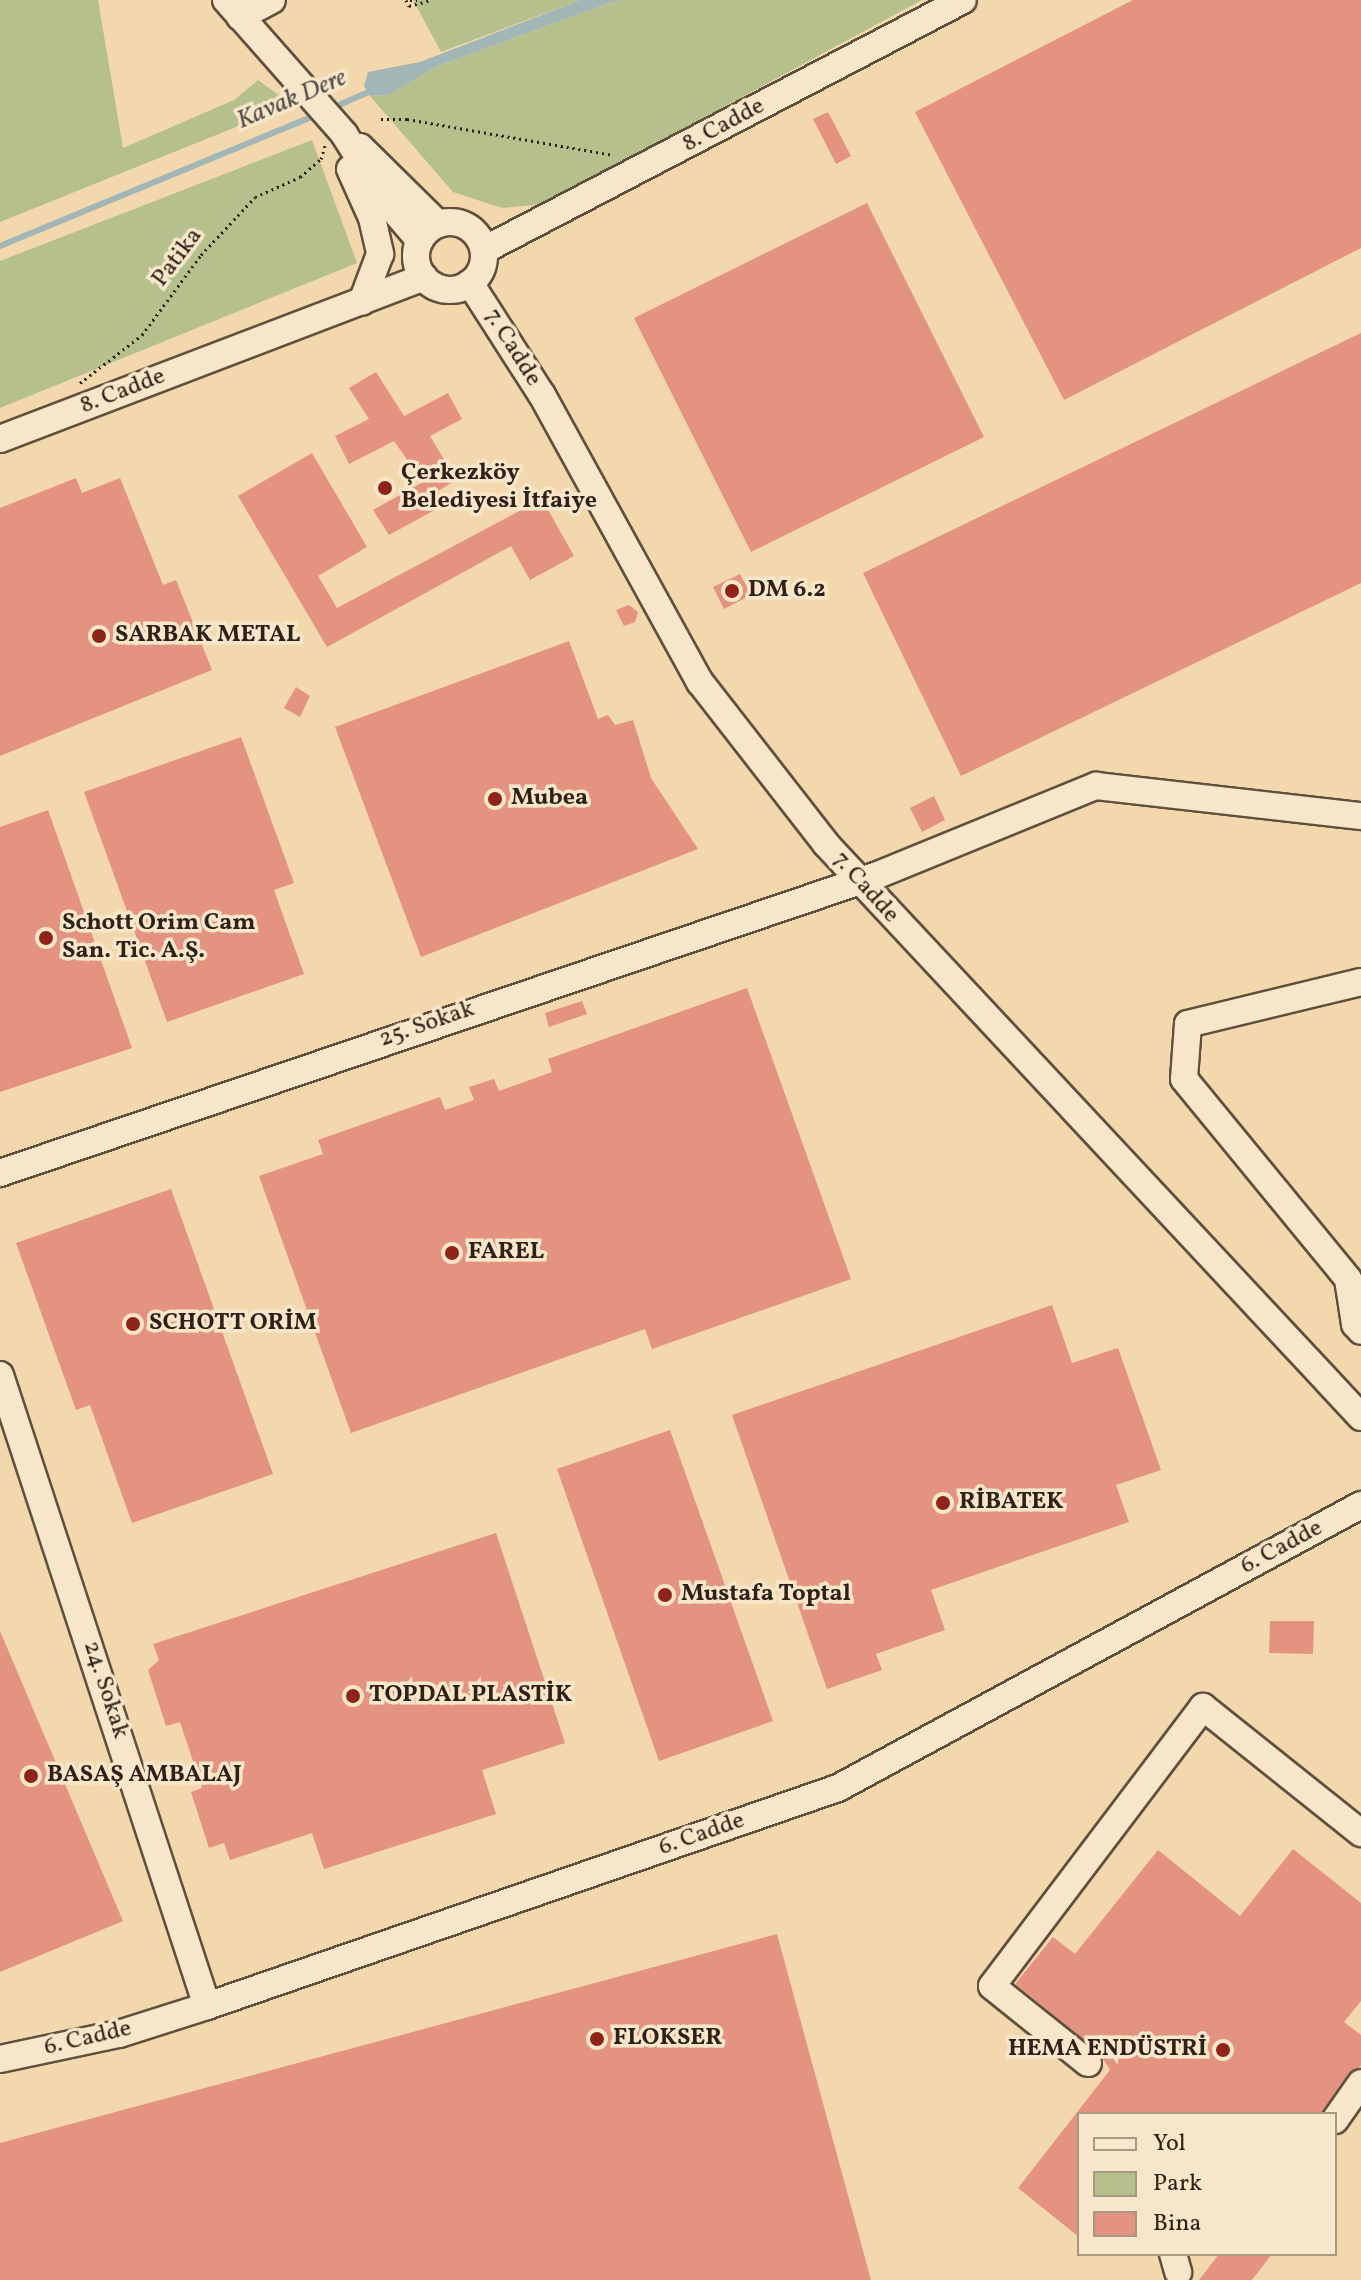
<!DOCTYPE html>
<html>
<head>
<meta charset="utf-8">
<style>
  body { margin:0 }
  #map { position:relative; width:1361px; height:2280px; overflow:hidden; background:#f2d8ac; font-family:Vollkorn,serif }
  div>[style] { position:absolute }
  .green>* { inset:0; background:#b6c08d }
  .water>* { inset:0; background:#a2b6b6 }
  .stream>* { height:6px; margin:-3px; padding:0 3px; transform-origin:3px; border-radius:3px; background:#a2b6b6 }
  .building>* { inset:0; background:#e3937f }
  .path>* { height:3px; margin-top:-1.5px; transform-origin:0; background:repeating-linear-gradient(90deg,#2e2218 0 2px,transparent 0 6px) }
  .roads { filter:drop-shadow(2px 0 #5f503d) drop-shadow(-2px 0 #5f503d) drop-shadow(0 2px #5f503d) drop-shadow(0 -2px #5f503d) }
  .minor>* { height:26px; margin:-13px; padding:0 13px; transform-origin:13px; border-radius:13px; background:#f7e6c9 }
  .minor>.ring { margin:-13px; padding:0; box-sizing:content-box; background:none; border:26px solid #f7e6c9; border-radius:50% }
  .dots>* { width:22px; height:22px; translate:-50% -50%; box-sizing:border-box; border:4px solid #f7e6c9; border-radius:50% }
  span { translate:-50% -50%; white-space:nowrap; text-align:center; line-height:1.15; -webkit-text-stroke:7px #f7e6c9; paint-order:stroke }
  .street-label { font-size:24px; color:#2e2218 }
  .poi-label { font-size:24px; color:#2e2218; font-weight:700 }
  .left { translate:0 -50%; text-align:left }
  .right { translate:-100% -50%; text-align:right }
  .water-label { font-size:26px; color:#514e47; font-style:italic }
  .legend { position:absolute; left:1077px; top:2112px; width:260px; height:144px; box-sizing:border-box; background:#f7e6c9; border:2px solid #a79882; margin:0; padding:10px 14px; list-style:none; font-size:24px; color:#2e2218 }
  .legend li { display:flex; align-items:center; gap:16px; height:40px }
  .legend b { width:40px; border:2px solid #a79882 }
</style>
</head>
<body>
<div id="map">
  <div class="green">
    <i style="clip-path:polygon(0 0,98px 0,123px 148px,234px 100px,258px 80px,298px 109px,283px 108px,0 222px)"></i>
    <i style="clip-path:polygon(413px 0,580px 0,441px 52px)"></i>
    <i style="clip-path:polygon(618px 0,922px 0,544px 204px,502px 208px,453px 192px,370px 96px,389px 95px,437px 66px)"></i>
    <i style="clip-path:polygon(312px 140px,357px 263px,0 408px,0 261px)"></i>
  </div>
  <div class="water">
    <i style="clip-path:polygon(580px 0,618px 0,437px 66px,389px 95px,370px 96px,364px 86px,368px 72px,420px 62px)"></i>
  </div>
  <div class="stream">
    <i style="left:332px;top:108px;width:45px;rotate:-23.7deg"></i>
    <i style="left:0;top:246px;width:344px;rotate:-22.5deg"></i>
  </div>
  <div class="building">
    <i style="clip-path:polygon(1133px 0,1361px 0,1361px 248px,1064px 400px,915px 112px)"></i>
    <i style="clip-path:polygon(828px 112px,851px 156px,836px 164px,813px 119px)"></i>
    <i style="clip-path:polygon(867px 203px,984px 437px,751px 552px,634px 318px)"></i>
    <i style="clip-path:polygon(1361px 333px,1361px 583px,961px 776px,863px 573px)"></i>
    <i style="clip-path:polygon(376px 372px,404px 416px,448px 393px,462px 419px,430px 436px,456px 480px,438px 491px,446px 504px,389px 535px,373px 510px,423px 482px,394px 441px,349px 464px,335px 436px,369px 419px,349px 388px)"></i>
    <i style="clip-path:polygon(312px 453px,367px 547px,318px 576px,337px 608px,542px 499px,574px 556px,530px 580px,511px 546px,327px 647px,238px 496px)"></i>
    <i style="clip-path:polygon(76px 478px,82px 493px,120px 478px,163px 585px,176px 580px,212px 670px,0 756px,0 508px)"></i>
    <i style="clip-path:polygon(740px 574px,751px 595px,724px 609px,713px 587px)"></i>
    <i style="clip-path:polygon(629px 605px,638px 612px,635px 622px,624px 626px,616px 610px)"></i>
    <i style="clip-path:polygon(569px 641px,598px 719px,608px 715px,615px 725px,633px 720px,651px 778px,698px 849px,421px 957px,335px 727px)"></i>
    <i style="clip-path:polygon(296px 687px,310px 696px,300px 717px,284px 708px)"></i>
    <i style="clip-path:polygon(241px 737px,294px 883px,274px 890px,304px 974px,167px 1022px,84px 792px)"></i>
    <i style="clip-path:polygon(934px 796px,945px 820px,922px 832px,910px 808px)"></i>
    <i style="clip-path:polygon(48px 810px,132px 1048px,0 1092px,0 827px)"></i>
    <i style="clip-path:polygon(747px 988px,851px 1279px,652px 1349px,645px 1329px,351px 1433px,259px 1176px,323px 1154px,318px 1140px,440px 1097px,445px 1110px,474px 1100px,469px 1087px,494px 1079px,499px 1091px,552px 1072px,548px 1059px)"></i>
    <i style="clip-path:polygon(582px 1001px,587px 1014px,549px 1027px,545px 1013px)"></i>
    <i style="clip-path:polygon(171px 1189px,273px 1474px,132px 1523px,90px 1405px,76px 1410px,16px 1243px)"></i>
    <i style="clip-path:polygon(1052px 1305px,1072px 1363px,1118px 1348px,1161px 1470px,1116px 1485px,1129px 1522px,931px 1590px,945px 1630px,876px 1654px,882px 1670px,827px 1689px,732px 1415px)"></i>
    <i style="clip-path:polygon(670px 1430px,773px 1721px,659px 1761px,557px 1469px)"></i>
    <i style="clip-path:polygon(496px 1533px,565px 1743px,482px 1770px,496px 1814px,324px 1869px,312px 1833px,230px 1860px,224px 1843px,209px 1848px,191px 1792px,202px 1788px,180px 1722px,166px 1726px,148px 1670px,159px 1660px,153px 1644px)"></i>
    <i style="clip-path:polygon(1270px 1621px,1314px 1621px,1313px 1654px,1269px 1653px)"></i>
    <i style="clip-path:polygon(0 1631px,123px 1921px,0 1972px)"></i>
    <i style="clip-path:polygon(1293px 1849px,1361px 1903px,1361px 2001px,1344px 2022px,1361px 2035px,1361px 2066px,1348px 2074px,1320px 2114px,1079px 2114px,1079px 2237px,1018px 2188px,1110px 2070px,1098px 2051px,1015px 1984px,1053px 1937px,1075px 1954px,1158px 1850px,1240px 1916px)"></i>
    <i style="clip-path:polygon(777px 1934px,871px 2280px,0 2280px,0 2143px)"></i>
    <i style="clip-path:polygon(1219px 2254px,1272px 2254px,1252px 2280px,1199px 2280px)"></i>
  </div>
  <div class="path">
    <i style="left:406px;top:0;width:7px;rotate:63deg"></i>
    <i style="left:409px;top:6px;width:23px;rotate:-15deg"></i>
    <i style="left:410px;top:0;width:7px"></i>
    <i style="left:381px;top:119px;width:26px"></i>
    <i style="left:407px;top:119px;width:210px;rotate:9.9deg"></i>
    <i style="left:80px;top:383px;width:78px;rotate:-37.7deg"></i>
    <i style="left:142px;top:335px;width:99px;rotate:-53.6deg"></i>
    <i style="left:201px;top:255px;width:79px;rotate:-47deg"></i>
    <i style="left:255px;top:197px;width:49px;rotate:-24deg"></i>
    <i style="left:300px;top:177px;width:28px;rotate:-41deg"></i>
    <i style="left:321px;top:159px;width:14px;rotate:-73deg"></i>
  </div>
  <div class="roads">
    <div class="minor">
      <i style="left:226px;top:0;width:179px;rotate:48.6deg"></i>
      <i style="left:344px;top:134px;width:79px;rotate:57.9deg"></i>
      <i style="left:386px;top:201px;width:52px;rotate:49.6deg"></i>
      <i style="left:240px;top:17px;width:36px;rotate:-28deg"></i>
      <i style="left:360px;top:147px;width:110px;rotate:44.6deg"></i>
      <i style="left:350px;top:169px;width:54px;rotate:65.8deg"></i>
      <i style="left:372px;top:218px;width:37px;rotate:77deg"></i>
      <i style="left:380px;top:254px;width:51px;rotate:110.6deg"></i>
      <i class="ring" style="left:416px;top:222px;width:42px;height:42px"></i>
      <i style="left:484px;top:250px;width:540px;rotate:-27.56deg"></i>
      <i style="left:470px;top:283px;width:133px;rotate:57.3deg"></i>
      <i style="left:542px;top:395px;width:328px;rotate:61.2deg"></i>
      <i style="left:700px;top:682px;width:205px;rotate:52.1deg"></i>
      <i style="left:826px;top:844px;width:784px;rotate:46.96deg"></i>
      <i style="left:0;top:439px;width:454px;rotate:-20.9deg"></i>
      <i style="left:1361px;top:982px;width:178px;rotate:166.4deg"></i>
      <i style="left:1188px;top:1024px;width:55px;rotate:94.2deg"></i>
      <i style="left:1184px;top:1079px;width:259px;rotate:50.6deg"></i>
      <i style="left:1348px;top:1279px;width:46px;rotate:81.2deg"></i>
      <i style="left:1355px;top:1324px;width:9px;rotate:49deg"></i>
      <i style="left:0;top:1173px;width:924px;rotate:-18.75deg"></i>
      <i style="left:875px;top:876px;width:239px;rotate:-22.2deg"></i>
      <i style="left:1096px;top:786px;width:267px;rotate:6.5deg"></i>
      <i style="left:0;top:1375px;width:664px;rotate:71.84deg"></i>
      <i style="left:0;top:2059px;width:122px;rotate:-11.9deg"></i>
      <i style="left:119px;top:2034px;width:92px;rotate:-17.7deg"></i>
      <i style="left:207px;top:2006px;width:668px;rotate:-19.06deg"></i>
      <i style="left:838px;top:1788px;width:595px;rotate:-28.42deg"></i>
      <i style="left:1088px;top:2063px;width:123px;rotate:-141.3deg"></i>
      <i style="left:992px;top:1986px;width:350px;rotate:-52.9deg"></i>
      <i style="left:1203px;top:1707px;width:202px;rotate:38.6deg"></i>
      <i style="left:1335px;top:2120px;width:45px;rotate:-54.9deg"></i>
      <i style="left:1173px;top:2254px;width:19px;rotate:74deg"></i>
    </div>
  </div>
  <div class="dots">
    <i style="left:385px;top:488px;background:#8f2418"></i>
    <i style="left:732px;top:591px;background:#8f2418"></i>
    <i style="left:99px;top:636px;background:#8f2418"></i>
    <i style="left:495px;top:799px;background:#8f2418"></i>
    <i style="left:46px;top:938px;background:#8f2418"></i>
    <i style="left:452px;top:1253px;background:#8f2418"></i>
    <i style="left:133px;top:1324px;background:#8f2418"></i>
    <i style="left:943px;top:1503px;background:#8f2418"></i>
    <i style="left:665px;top:1595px;background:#8f2418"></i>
    <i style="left:353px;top:1696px;background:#8f2418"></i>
    <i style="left:31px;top:1776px;background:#8f2418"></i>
    <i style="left:597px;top:2039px;background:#8f2418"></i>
    <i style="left:1223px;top:2050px;background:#8f2418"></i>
  </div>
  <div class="street-label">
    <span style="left:724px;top:126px;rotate:-28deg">8. Cadde</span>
    <span style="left:178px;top:258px;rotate:-53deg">Patika</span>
    <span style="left:512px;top:348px;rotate:58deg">7. Cadde</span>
    <span style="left:123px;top:392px;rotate:-21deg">8. Cadde</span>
    <span style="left:865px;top:888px;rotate:48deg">7. Cadde</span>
    <span style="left:427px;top:1025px;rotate:-19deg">25. Sokak</span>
    <span style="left:1282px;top:1548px;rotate:-28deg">6. Cadde</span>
    <span style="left:105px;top:1690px;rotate:72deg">24. Sokak</span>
    <span style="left:702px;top:1835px;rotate:-19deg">6. Cadde</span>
    <span style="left:88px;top:2039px;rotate:-13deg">6. Cadde</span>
  </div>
  <div class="poi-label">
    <span class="left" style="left:401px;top:488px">Çerkezköy<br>Belediyesi İtfaiye</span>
    <span class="left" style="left:748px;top:591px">DM 6.2</span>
    <span class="left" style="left:115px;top:636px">SARBAK METAL</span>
    <span class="left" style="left:511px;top:799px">Mubea</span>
    <span class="left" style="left:62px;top:938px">Schott Orim Cam<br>San. Tic. A.Ş.</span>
    <span class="left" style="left:468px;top:1253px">FAREL</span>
    <span class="left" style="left:149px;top:1324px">SCHOTT ORİM</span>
    <span class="left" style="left:959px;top:1503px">RİBATEK</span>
    <span class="left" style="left:681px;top:1595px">Mustafa Toptal</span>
    <span class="left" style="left:369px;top:1696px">TOPDAL PLASTİK</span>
    <span class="left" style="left:47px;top:1776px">BASAŞ AMBALAJ</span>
    <span class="left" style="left:613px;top:2039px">FLOKSER</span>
    <span class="right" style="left:1207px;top:2050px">HEMA ENDÜSTRİ</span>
  </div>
  <div class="water-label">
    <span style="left:292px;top:100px;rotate:-23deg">Kavak Dere</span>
  </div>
  <ul class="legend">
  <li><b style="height:10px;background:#f7e6c9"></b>Yol</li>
  <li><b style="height:22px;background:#b6c08d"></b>Park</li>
  <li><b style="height:22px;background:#e3937f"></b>Bina</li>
  </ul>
</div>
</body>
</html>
